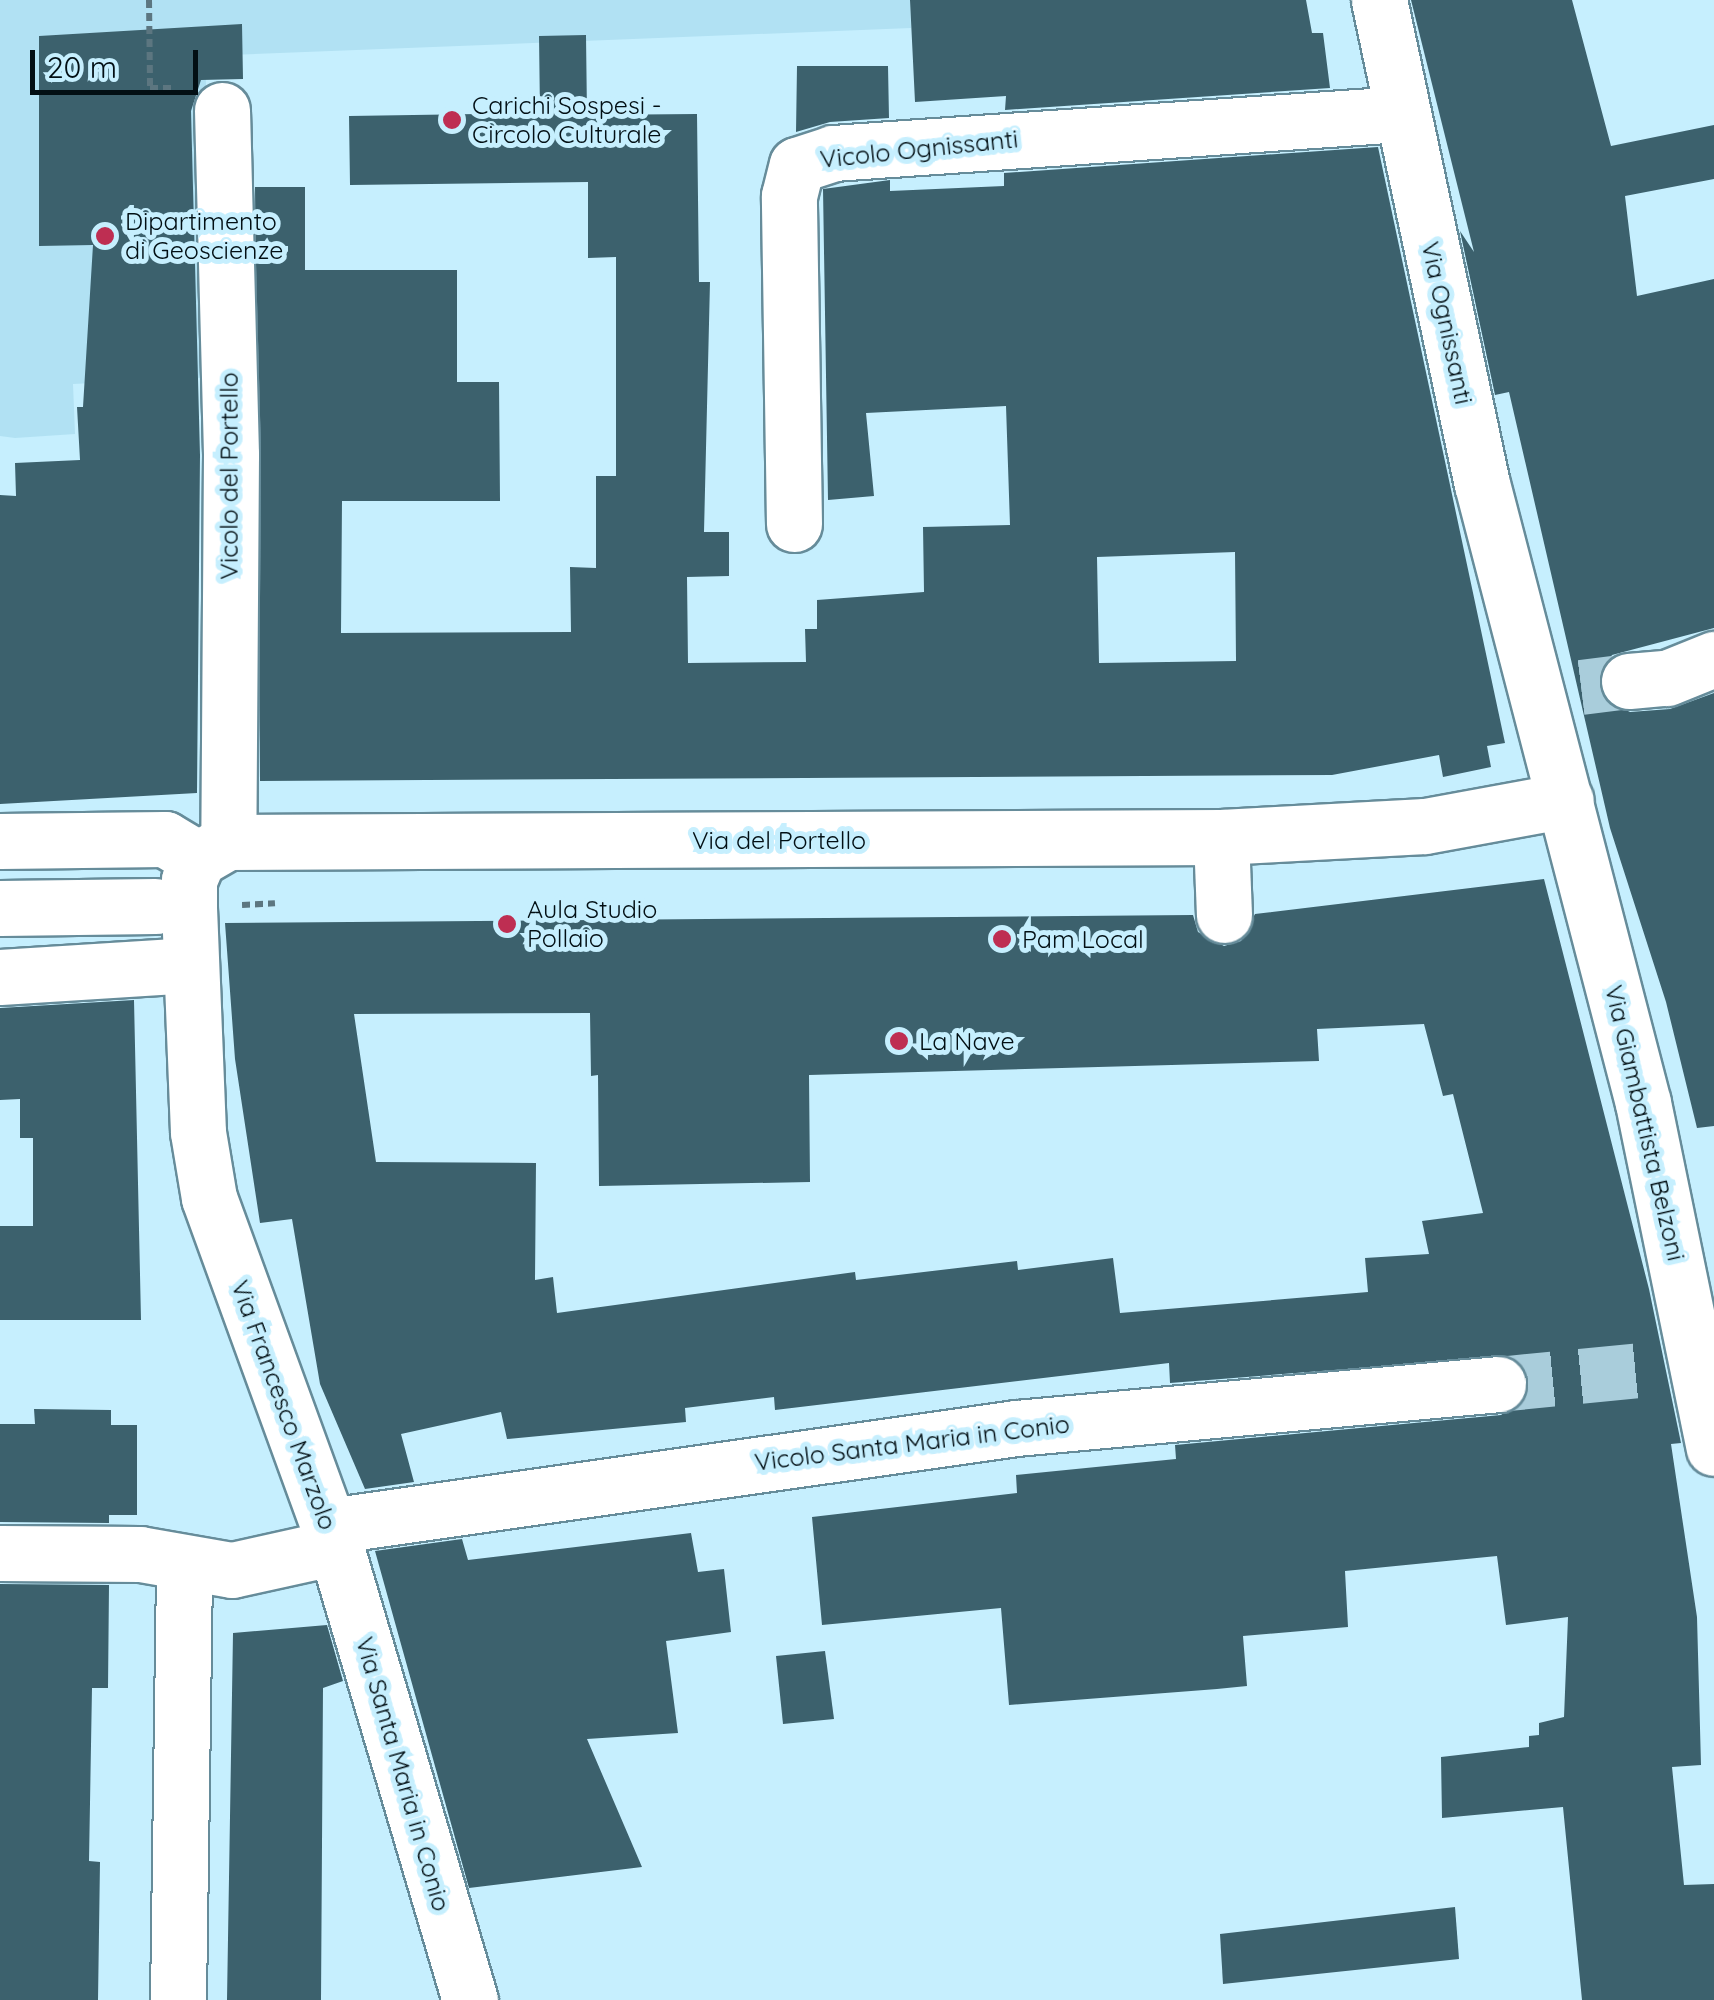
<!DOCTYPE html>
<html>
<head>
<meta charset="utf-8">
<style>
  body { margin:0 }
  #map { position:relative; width:1714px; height:2000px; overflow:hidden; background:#c6effe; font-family:Quicksand,sans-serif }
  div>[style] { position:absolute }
  .built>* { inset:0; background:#b1e1f3 }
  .building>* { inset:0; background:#3c616d }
  .minor-tunnel>* { height:55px; margin-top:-27.5px; transform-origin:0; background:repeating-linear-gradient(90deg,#a9cddb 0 55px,transparent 0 83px) }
  .path>* { height:6px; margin-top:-3px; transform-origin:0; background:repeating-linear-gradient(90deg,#5c7680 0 8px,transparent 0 13px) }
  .roads { filter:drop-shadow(2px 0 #668c9a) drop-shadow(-2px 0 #668c9a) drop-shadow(0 2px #668c9a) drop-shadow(0 -2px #668c9a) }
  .minor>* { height:55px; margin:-27.5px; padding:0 27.5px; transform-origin:27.5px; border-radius:27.5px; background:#fff }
  .dots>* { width:28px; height:28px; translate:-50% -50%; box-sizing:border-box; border:5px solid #c6effe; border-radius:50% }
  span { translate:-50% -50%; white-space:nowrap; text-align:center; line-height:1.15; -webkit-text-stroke:10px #c6effe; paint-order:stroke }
  .poi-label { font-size:25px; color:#020f14 }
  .left { translate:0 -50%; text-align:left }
  .street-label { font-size:25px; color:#020f14 }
  .scale { position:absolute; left:30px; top:50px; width:168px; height:45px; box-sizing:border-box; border:5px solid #020f14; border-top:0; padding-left:12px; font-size:30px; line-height:35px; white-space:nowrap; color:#020f14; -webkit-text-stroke:8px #c6effe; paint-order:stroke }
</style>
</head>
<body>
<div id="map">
  <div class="built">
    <i style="clip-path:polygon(0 0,910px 0,911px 28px,205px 56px,216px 377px,73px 384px,75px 434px,15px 438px,0 436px)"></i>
  </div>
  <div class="building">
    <i style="clip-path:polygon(910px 0,1306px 0,1312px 33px,1323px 33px,1330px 88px,1005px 110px,1006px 96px,915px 102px)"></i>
    <i style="clip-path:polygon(1411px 0,1572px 0,1611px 146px,1714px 125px,1714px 179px,1625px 196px,1637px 296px,1714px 279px,1714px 628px,1612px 655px,1598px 682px,1604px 699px,1630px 712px,1670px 709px,1714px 693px,1714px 1126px,1697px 1128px,1666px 1002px,1610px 828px,1509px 392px,1495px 395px,1460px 231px,1474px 252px)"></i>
    <i style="clip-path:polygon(242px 24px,243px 79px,201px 80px,191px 111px,200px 455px,197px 793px,0 804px,0 495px,16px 496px,15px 463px,80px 460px,77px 407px,83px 407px,93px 245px,39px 246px,39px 36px)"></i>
    <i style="clip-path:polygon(evenodd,586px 35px,587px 115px,697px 114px,699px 282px,710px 282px,704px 532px,729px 532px,729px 576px,687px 577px,688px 663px,806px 662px,805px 629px,817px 629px,817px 600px,924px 592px,923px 527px,1010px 525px,1006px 406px,866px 413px,874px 496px,828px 500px,823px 189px,890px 180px,890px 191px,1004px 186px,1004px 173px,1378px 147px,1505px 743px,1487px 746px,1491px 767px,1443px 777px,1439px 755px,1332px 775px,260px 781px,255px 187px,305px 187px,305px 270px,457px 270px,457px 382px,499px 382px,500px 501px,342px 501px,341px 633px,571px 632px,570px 567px,596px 568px,596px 476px,616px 476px,616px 257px,588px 258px,588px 182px,350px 185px,349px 116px,540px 113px,539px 36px,586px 35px,1235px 552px,1236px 661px,1099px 663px,1097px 557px,1235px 552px)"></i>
    <i style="clip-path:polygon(797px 66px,888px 66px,889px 118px,830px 122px,796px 132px)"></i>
    <i style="clip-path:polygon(evenodd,1544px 879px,1649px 1289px,1681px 1443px,1671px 1444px,1697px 1617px,1701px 1765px,1672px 1767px,1684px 1885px,1714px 1884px,1714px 2000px,1582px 2000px,1563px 1807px,1442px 1818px,1441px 1757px,1529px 1747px,1529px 1736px,1539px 1735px,1539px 1723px,1564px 1717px,1568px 1617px,1506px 1625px,1497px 1556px,1345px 1571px,1348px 1627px,1243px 1636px,1247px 1686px,1217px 1689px,1009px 1705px,1001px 1608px,822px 1625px,812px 1517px,1017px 1493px,1016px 1475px,1176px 1459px,1175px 1445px,1501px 1415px,1527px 1396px,1529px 1380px,1512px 1356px,1170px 1383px,1169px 1363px,775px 1410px,774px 1397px,685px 1408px,686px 1422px,507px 1439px,501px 1412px,401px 1434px,414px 1482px,365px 1489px,320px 1384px,292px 1219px,260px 1223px,235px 1059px,225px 923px,1193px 915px,1198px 932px,1224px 946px,1241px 941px,1255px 914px,1544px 879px,590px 1013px,591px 1076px,598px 1075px,599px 1186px,810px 1182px,809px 1075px,1319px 1061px,1317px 1029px,1424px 1024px,1443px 1096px,1453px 1094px,1483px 1213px,1422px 1221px,1429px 1254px,1365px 1258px,1368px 1292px,1120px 1313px,1113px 1258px,1018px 1270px,1017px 1261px,856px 1280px,855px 1272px,557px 1313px,553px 1277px,535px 1280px,536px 1163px,376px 1162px,354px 1014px,590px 1013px)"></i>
    <i style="clip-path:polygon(134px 1000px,141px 1320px,0 1320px,0 1226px,33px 1226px,33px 1138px,20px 1138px,20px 1099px,0 1100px,0 1008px)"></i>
    <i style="clip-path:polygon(34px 1409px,111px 1410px,111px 1425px,137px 1425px,137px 1515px,109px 1515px,109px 1523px,0 1522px,0 1424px,35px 1424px)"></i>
    <i style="clip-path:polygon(691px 1533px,698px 1572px,724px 1569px,731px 1632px,666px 1641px,678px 1733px,587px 1739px,642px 1867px,469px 1888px,375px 1551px,462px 1539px,468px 1560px)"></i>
    <i style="clip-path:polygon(0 1584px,109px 1585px,108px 1688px,92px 1688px,89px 1861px,100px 1862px,98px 2000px,0 2000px)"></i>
    <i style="clip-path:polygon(327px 1625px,343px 1681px,323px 1688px,321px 2000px,227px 2000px,233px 1633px)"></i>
    <i style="clip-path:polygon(825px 1651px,834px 1719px,783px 1724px,776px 1656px)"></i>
    <i style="clip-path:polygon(1455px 1907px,1459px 1959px,1223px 1984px,1220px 1934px)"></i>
  </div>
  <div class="minor-tunnel">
    <i style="left:1581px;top:687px;width:48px;rotate:-7.1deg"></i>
    <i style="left:1498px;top:1384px;width:164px;rotate:-5.6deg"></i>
  </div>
  <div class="path">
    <i style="left:149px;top:0;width:88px;rotate:89.3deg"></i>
    <i style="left:150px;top:88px;width:22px"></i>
    <i style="left:242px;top:905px;width:33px;rotate:-3deg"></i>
  </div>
  <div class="roads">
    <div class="minor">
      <i style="left:1379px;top:0;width:495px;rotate:78deg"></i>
      <i style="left:1482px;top:484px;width:640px;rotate:75.42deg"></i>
      <i style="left:1643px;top:1103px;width:352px;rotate:78.4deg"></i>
      <i style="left:222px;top:110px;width:345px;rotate:88.5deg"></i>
      <i style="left:231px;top:455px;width:387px;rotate:90.4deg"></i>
      <i style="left:794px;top:524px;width:328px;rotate:-90.9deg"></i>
      <i style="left:789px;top:196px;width:32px;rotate:-76deg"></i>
      <i style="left:797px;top:165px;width:38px;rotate:-18deg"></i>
      <i style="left:833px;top:153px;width:569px;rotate:-3.93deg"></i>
      <i style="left:1629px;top:681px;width:38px;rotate:-5deg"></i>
      <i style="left:1667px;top:678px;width:51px;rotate:-22deg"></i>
      <i style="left:1221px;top:837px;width:78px;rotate:87.8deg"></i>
      <i style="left:0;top:841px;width:165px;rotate:-0.7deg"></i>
      <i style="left:165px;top:839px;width:39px;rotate:31deg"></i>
      <i style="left:0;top:908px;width:155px;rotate:-0.7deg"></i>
      <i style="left:0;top:977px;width:191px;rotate:-3.6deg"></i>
      <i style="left:329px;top:1526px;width:694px;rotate:-8.12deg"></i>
      <i style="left:1016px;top:1428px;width:484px;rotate:-5.2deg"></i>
      <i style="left:0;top:1553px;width:140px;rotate:0.4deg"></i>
      <i style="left:140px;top:1554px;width:93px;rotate:9.9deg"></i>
      <i style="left:232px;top:1570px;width:107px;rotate:-12.5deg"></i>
      <i style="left:178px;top:2000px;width:436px;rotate:-89.2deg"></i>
      <i style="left:470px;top:2000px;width:472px;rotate:-106.5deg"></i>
      <i style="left:336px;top:1547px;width:371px;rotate:-110deg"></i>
      <i style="left:209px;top:1198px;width:67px;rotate:-99.5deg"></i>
      <i style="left:198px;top:1132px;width:226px;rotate:-92.3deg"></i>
      <i style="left:189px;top:906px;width:26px;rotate:-90deg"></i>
      <i style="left:189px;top:880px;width:23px;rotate:-67deg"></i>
      <i style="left:198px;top:859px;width:34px;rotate:-30deg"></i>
      <i style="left:228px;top:842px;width:993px;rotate:-0.29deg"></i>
      <i style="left:1221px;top:837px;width:204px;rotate:-3.1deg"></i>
      <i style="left:1425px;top:826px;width:143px;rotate:-10.4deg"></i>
    </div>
  </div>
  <div class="dots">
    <i style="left:452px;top:120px;background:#be2e52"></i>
    <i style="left:105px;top:236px;background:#be2e52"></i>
    <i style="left:507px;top:924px;background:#be2e52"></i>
    <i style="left:1002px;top:939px;background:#be2e52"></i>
    <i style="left:899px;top:1041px;background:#be2e52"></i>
  </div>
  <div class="poi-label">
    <span class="left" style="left:472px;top:120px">Carichi Sospesi -<br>Circolo Culturale</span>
    <span class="left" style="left:125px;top:236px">Dipartimento<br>di Geoscienze</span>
    <span class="left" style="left:527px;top:924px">Aula Studio<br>Pollaio</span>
    <span class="left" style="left:1022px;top:939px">Pam Local</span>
    <span class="left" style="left:919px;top:1041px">La Nave</span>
  </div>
  <div class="street-label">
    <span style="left:919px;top:149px;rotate:-6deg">Vicolo Ognissanti</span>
    <span style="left:1447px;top:323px;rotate:78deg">Via Ognissanti</span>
    <span style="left:229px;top:476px;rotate:-90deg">Vicolo del Portello</span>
    <span style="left:779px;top:840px">Via del Portello</span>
    <span style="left:1645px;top:1123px;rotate:77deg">Via Giambattista Belzoni</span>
    <span style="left:284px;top:1405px;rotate:70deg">Via Francesco Marzolo</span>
    <span style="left:912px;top:1443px;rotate:-7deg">Vicolo Santa Maria in Conio</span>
    <span style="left:403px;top:1774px;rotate:74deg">Via Santa Maria in Conio</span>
  </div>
  <div class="scale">20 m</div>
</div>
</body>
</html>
